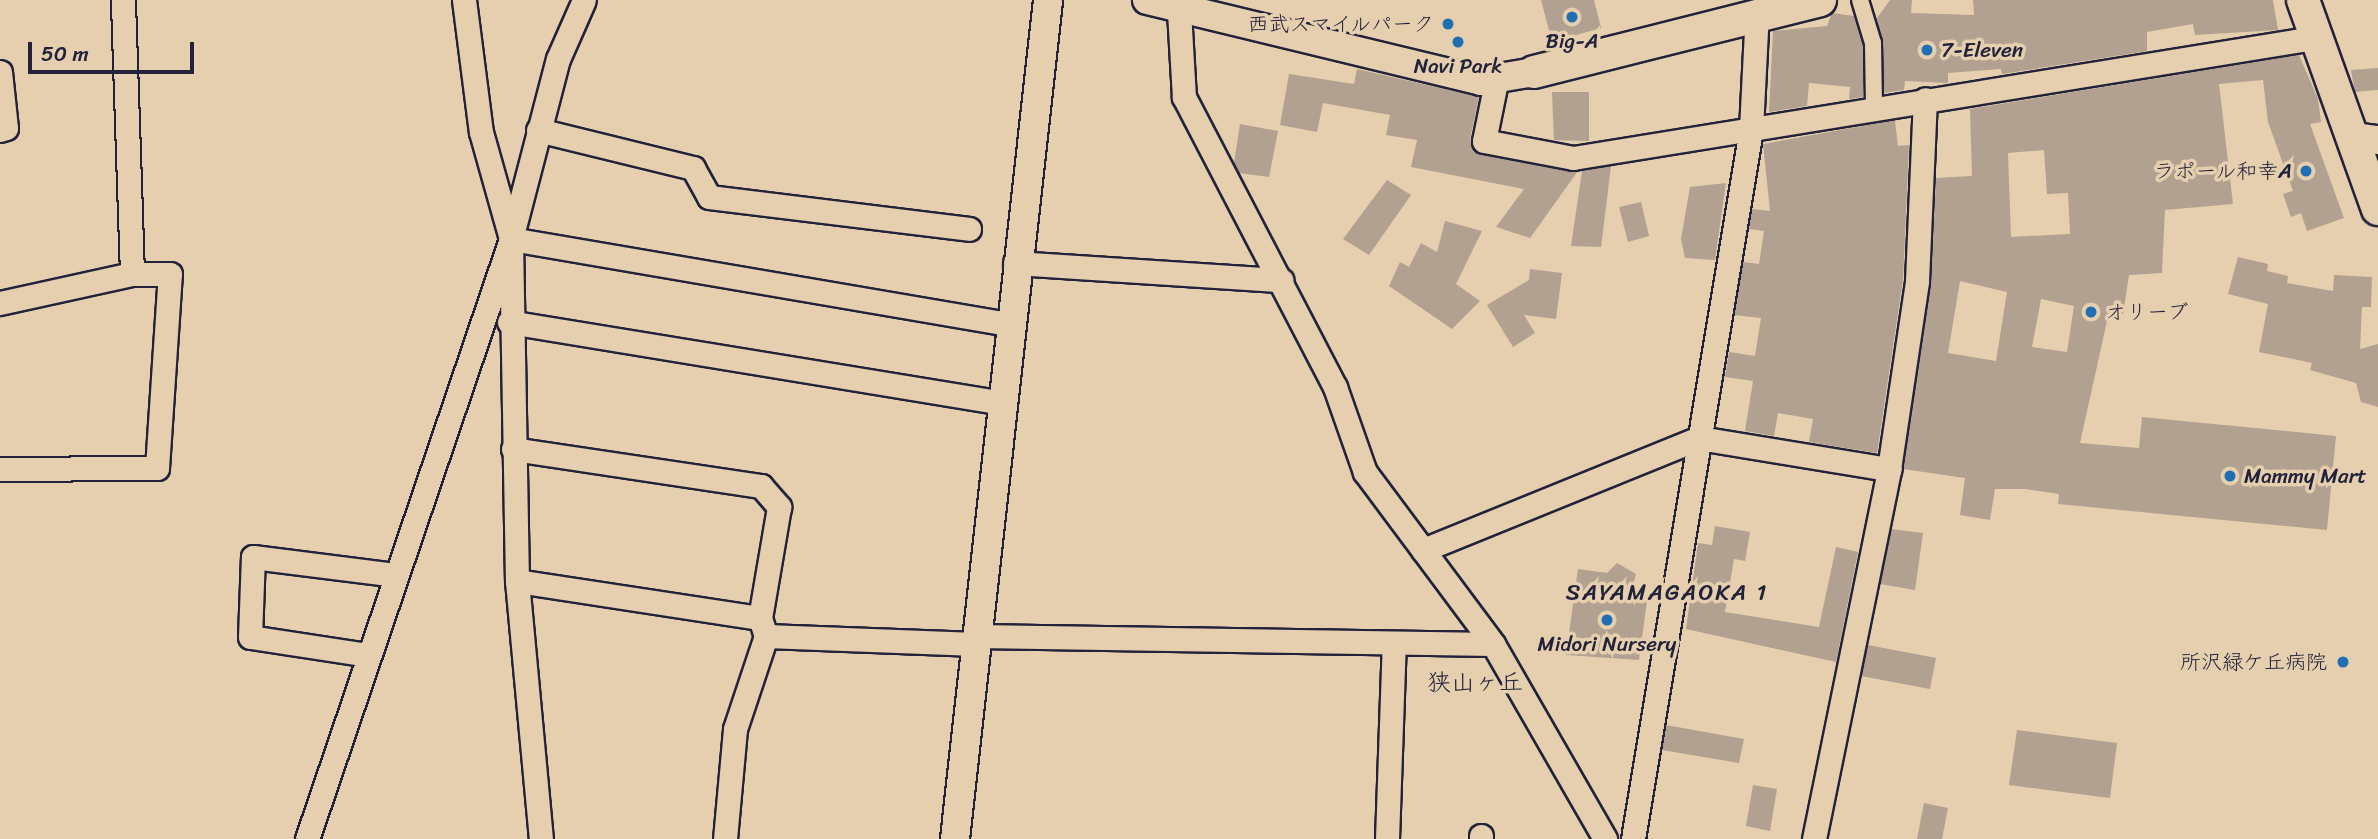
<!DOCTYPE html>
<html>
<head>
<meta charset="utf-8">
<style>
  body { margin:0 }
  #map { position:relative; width:2378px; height:839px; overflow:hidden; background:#e5cfae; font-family:Sriracha,"Klee One",sans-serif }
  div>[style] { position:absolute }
  .building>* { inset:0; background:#b2a190 }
  .roads { filter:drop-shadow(2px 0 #22223b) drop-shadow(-2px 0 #22223b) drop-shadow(0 2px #22223b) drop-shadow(0 -2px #22223b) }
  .pedestrian>* { height:16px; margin:-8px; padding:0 8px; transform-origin:8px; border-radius:8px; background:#e5cfae }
  .minor>* { height:23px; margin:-11.5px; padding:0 11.5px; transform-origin:11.5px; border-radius:11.5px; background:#e5cfae }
  .tertiary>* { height:28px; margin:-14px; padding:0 14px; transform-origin:14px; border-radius:14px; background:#e5cfae }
  .secondary>* { height:32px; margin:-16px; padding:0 16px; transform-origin:16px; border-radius:16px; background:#e5cfae }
  .dots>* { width:19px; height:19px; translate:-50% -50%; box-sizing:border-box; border:4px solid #e5cfae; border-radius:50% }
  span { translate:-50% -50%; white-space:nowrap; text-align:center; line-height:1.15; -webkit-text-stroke:7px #e5cfae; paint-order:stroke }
  .poi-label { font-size:21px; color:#22223b }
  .right { translate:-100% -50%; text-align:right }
  .left { translate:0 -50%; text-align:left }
  .neighbourhood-label { font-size:23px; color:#22223b; letter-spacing:2px }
  .quarter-label { font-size:24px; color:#22223b }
  .scale { position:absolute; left:28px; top:42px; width:166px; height:32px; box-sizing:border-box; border:4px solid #22223b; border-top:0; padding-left:9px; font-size:21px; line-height:24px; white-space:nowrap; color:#22223b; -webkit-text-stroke:5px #e5cfae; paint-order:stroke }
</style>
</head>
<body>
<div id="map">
  <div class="building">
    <i style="clip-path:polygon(1541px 0,1594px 0,1601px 28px,1552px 42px)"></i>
    <i style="clip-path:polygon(1890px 0,1912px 0,1911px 13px,1974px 15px,1973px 0,2273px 0,2278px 30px,2195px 35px,2193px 24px,2147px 32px,2147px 51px,2002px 74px,2001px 69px,1948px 73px,1948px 83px,1905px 81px,1904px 90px,1884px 93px,1877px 18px)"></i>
    <i style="clip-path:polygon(1832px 13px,1854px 16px,1863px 45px,1863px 97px,1849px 99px,1850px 87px,1809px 83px,1807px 106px,1769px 112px,1773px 31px,1827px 26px)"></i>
    <i style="clip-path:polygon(evenodd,2299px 55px,2318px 99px,2321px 122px,2310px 124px,2344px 218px,2307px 231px,2301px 213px,2291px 217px,2283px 194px,2293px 191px,2268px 122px,2263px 80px,2219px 84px,2233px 204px,2165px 210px,2162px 273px,2129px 275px,2123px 314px,2109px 312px,2080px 443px,2139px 448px,2142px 417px,2336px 436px,2327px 530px,2058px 504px,2059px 494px,2025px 489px,1995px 489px,1990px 520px,1960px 515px,1965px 478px,1903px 469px,1931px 283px,1936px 178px,1972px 176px,1970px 109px,2299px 55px,2044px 150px,2047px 194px,2068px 193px,2070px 234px,2011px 237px,2008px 153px,2044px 150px,2299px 55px,1960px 281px,2007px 292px,1996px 361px,1948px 353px,1960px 281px,2299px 55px,2041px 299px,2074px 306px,2067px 352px,2032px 347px,2041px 299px)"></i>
    <i style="clip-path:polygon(2378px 68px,2378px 90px,2355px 92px,2351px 70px)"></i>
    <i style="clip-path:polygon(1357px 69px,1479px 97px,1470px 139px,1475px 152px,1578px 171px,1530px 238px,1496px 227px,1524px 189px,1411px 167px,1417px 140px,1386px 135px,1390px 115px,1323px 103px,1317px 132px,1280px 125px,1289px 74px,1354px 84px)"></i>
    <i style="clip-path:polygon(1552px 92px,1589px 92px,1589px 141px,1554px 140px)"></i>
    <i style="clip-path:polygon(1895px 120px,1898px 146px,1909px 145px,1903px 280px,1877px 453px,1809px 442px,1813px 419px,1778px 413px,1774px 436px,1745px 431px,1753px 381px,1725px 377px,1729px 352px,1755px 356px,1761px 318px,1734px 315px,1743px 262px,1759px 264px,1764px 231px,1749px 229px,1752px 209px,1770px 211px,1763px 144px)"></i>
    <i style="clip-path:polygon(1240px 124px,1278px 131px,1269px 177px,1239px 173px,1234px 163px)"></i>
    <i style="clip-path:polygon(1611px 166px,1601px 247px,1571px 246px,1582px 171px)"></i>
    <i style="clip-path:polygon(1387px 180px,1411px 195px,1369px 255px,1343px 239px)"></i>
    <i style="clip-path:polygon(1726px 183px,1715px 260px,1685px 258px,1681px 239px,1690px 187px)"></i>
    <i style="clip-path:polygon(1641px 202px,1649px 236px,1628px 242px,1619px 207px)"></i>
    <i style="clip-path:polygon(1445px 221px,1482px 231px,1456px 284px,1480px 301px,1452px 329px,1389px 286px,1400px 262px,1409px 267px,1421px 243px,1437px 252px)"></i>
    <i style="clip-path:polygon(2238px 257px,2268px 264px,2267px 271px,2288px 276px,2287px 283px,2333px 291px,2334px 275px,2372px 277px,2371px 307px,2362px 307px,2360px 349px,2378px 344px,2378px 407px,2361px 402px,2356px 383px,2310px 370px,2312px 363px,2259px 352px,2268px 304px,2228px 294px)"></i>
    <i style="clip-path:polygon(1530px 269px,1562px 273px,1556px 319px,1524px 315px,1535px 333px,1513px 347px,1487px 305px,1529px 280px)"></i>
    <i style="clip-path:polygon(1715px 526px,1750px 532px,1745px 561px,1734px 559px,1725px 612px,1819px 627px,1836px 547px,1858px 552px,1836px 662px,1686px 629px,1698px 543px,1712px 545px)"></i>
    <i style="clip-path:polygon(1891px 529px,1923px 533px,1915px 590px,1880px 584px)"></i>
    <i style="clip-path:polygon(1617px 563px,1636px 574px,1629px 598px,1647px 601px,1639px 660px,1566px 655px,1578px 569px,1607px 573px)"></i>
    <i style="clip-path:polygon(1868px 645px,1936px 658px,1930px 689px,1861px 676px)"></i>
    <i style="clip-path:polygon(1666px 725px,1744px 739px,1739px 763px,1662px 750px)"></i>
    <i style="clip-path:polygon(2017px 730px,2117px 743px,2110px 798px,2009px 785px)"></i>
    <i style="clip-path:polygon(1753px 785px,1777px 789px,1770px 831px,1746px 826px)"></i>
    <i style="clip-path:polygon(1924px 803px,1948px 808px,1942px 839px,1917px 839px)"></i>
  </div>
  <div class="roads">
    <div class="pedestrian">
      <i style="left:1860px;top:0;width:45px;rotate:73.2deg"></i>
      <i style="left:1873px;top:43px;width:64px;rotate:89.1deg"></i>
    </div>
    <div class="minor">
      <i style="left:464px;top:0;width:133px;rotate:82.7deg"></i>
      <i style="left:481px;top:132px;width:111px;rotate:74.3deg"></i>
      <i style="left:511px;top:239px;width:342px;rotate:89deg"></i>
      <i style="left:517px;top:581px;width:259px;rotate:84.7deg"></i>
      <i style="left:1179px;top:11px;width:86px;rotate:86.7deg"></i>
      <i style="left:1184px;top:97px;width:327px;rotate:62.5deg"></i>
      <i style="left:1335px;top:387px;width:90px;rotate:70.6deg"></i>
      <i style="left:1365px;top:472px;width:214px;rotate:53.3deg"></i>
      <i style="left:1493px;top:644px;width:225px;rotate:60.1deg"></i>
      <i style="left:0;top:72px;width:56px;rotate:83.9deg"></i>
      <i style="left:6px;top:128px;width:6px;rotate:162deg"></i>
      <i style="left:1496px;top:82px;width:60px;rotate:101.5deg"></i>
      <i style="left:1484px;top:141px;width:91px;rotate:10.8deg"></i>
      <i style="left:1573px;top:158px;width:751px;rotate:-9.2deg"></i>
      <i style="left:538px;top:130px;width:160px;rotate:13.8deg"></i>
      <i style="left:693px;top:168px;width:33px;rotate:61deg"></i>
      <i style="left:709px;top:197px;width:262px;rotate:7deg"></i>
      <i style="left:511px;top:239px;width:504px;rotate:9.71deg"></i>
      <i style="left:1015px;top:263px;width:267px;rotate:3.7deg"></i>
      <i style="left:0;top:303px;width:135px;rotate:-12.4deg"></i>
      <i style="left:509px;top:322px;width:497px;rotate:9.3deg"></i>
      <i style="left:513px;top:449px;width:251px;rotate:8.5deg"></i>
      <i style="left:761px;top:486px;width:28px;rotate:49deg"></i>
      <i style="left:779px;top:507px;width:113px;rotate:99.7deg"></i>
      <i style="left:0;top:469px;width:157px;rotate:-0.4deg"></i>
      <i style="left:157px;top:468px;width:194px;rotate:-86.2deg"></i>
      <i style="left:170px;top:274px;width:38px;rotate:180deg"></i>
      <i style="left:132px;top:274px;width:274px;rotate:-91.9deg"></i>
      <i style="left:1423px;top:550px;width:298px;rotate:-22.1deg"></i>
      <i style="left:1699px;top:438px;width:193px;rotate:9.3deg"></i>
      <i style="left:517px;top:581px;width:246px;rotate:8.7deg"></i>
      <i style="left:760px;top:618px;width:19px;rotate:72deg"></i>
      <i style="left:766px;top:636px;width:210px;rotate:2.2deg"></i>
      <i style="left:976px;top:636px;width:517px;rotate:0.89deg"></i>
      <i style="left:368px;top:655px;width:119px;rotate:-171.3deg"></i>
      <i style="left:250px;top:637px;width:80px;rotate:-87.9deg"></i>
      <i style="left:253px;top:557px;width:143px;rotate:7.2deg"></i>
      <i style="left:307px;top:839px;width:634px;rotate:-71.22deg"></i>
      <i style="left:511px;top:239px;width:186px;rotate:-75.4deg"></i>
      <i style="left:558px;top:59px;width:64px;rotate:-66.2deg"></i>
      <i style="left:725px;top:839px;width:110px;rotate:-84.8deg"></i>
      <i style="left:735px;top:729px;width:98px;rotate:-71.6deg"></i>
      <i style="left:1387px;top:839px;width:196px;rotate:-88deg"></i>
      <i style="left:1481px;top:839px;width:3px;rotate:-90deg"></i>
      <i style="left:1633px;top:839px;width:720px;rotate:-80.56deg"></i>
      <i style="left:1751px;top:129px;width:118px;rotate:-87.1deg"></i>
      <i style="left:1814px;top:839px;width:378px;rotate:-78.5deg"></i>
      <i style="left:1889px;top:469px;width:190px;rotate:-81.5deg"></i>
      <i style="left:1917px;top:281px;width:182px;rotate:-87.5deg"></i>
    </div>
    <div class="tertiary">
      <i style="left:1147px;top:0;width:344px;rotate:13.6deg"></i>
      <i style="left:1481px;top:81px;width:54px;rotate:-9.6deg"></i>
      <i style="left:2353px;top:137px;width:25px;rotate:7deg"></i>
      <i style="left:955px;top:839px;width:844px;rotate:-83.67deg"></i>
    </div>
    <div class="secondary">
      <i style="left:2303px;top:0;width:222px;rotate:70.3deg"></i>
      <i style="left:1534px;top:72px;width:295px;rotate:-14.1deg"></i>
    </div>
  </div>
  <div class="dots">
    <i style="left:1572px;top:17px;background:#1f6fb2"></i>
    <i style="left:1448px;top:24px;background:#1f6fb2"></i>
    <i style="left:1458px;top:42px;background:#1f6fb2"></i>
    <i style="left:1927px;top:50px;background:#1f6fb2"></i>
    <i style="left:2306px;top:171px;background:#1f6fb2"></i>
    <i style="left:2091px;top:312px;background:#1f6fb2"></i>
    <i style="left:2230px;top:476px;background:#1f6fb2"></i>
    <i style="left:1607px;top:620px;background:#1f6fb2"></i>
    <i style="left:2343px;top:662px;background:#1f6fb2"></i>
  </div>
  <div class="poi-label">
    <span class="right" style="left:1434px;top:24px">西武スマイルパーク</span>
    <span style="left:1572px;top:41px">Big-A</span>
    <span class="left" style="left:1941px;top:50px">7-Eleven</span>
    <span style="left:1458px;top:66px">Navi Park</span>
    <span class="right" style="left:2292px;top:171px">ラポール和幸A</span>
    <span class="left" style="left:2105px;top:312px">オリーブ</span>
    <span class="left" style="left:2244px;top:476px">Mammy Mart</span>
    <span style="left:1607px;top:644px">Midori Nursery</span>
    <span class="right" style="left:2327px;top:662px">所沢緑ケ丘病院</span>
  </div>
  <div class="neighbourhood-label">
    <span style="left:1667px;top:593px">SAYAMAGAOKA 1</span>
  </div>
  <div class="quarter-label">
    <span style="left:1475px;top:683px">狭山ヶ丘</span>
  </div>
  <div class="scale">50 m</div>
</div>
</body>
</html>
